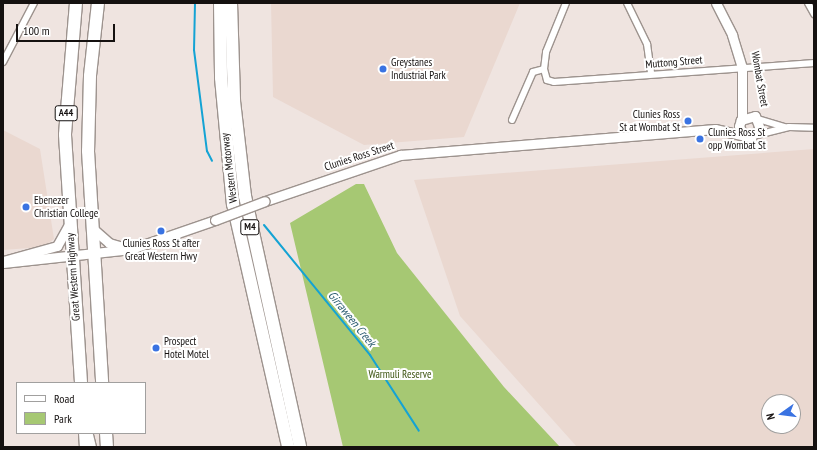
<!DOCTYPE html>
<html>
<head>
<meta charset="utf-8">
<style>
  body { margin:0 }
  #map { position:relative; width:817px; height:450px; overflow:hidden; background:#efe4e0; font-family:"PT Sans Narrow",sans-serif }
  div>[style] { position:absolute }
  .built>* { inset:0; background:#ead8d0 }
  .green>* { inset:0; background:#a6c873 }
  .stream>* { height:2px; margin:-1px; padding:0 1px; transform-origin:1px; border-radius:1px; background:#14a3d4 }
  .roads { filter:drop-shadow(1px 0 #9d938e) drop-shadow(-1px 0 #9d938e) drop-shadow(0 1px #9d938e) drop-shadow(0 -1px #9d938e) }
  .street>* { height:6px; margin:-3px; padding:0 3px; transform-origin:3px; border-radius:3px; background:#fff }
  .secondary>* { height:9px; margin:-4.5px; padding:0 4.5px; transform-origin:4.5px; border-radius:4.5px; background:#fff }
  .highway>* { height:12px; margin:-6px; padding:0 6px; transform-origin:6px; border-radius:6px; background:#fff }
  .bridges { filter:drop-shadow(1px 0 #9d938e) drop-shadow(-1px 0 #9d938e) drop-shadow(0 1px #9d938e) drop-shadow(0 -1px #9d938e) }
  .secondary-bridge>* { height:9px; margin:-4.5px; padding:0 4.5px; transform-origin:4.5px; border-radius:4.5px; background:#fff }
  .dots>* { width:11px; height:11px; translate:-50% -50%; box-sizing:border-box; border:2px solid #fff; border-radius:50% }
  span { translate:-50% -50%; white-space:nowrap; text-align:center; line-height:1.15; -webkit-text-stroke:4px #fff; paint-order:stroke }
  .shield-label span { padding:1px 3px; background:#fff; border:1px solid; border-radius:3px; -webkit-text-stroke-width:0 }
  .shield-label { font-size:10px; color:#151110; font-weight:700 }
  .street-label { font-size:11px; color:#151110 }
  .poi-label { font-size:11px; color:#151110 }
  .left { translate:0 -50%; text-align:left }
  .right { translate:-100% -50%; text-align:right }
  .park-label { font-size:11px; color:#3b520e }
  .water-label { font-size:12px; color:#2b5c71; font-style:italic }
  .frame { position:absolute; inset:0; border:4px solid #151110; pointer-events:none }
  .legend { position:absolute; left:16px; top:382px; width:130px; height:52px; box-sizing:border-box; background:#fff; border:1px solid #a1a09f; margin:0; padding:5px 7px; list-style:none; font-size:12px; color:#151110 }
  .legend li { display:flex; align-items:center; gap:8px; height:20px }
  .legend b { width:20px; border:1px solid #a1a09f }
  .north { position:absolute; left:761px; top:394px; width:40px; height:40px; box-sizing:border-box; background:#fff; border:1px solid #a1a09f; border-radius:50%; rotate:256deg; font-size:11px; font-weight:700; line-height:16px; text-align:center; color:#151110 }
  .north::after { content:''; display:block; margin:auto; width:14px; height:18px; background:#3a73e2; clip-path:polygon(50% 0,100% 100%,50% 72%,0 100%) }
  .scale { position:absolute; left:16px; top:24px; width:99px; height:18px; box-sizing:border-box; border:2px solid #151110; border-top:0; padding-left:5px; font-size:12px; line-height:14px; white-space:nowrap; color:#151110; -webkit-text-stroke:3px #fff; paint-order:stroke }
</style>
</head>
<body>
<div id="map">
  <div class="built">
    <i style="clip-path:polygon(271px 3px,520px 3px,464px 137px,364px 145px,273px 97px)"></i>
    <i style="clip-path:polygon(3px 130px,40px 149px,54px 239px,43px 247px,3px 250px)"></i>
    <i style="clip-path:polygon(evenodd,814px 149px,814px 447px,577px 447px,460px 316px,414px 180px,814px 149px,769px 402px,793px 402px,793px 426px,769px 426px,769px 402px)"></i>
  </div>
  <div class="green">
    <i style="clip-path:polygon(356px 184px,364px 184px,397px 253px,504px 387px,560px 447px,343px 447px,290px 223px)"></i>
  </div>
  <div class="stream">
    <i style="left:195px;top:3px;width:47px;rotate:91.2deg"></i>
    <i style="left:194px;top:50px;width:102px;rotate:82.7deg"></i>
    <i style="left:207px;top:151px;width:11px;rotate:63deg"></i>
    <i style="left:264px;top:225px;width:168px;rotate:50.8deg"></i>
    <i style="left:370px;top:355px;width:90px;rotate:57.2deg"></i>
  </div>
  <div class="roads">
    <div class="street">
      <i style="left:627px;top:3px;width:46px;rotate:64deg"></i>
      <i style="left:647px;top:44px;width:30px;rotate:82deg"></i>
      <i style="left:808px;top:3px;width:13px;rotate:61deg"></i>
      <i style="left:3px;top:62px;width:67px;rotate:-62.3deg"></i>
      <i style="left:544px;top:69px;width:11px;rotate:75deg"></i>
      <i style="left:547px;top:80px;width:7px;rotate:16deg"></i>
      <i style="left:554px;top:82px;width:261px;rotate:-4.2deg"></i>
      <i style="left:758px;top:119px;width:28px;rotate:17deg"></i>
      <i style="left:512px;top:120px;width:52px;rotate:-66.4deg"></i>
      <i style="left:533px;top:72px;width:11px;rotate:-15deg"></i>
      <i style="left:544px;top:69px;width:17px;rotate:-83deg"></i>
      <i style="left:546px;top:52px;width:53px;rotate:-67.8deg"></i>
      <i style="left:757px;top:135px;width:33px;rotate:-14deg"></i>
      <i style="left:789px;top:127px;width:25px;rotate:2deg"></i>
      <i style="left:90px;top:435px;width:12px;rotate:76deg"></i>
    </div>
    <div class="secondary">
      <i style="left:716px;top:3px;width:36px;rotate:63deg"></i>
      <i style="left:732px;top:35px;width:34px;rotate:73deg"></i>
      <i style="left:742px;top:67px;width:51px;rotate:90deg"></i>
      <i style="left:265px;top:201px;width:143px;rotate:-18.8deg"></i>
      <i style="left:400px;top:155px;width:316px;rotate:-4.7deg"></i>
      <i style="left:715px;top:129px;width:36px;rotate:13deg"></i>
      <i style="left:750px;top:137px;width:13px;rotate:-39deg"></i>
      <i style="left:760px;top:129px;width:14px;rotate:-111deg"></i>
      <i style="left:755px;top:116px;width:15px;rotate:164deg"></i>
      <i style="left:741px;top:120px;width:6px;rotate:108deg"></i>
      <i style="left:739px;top:126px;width:10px;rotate:66deg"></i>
      <i style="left:92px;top:228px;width:23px;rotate:41deg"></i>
      <i style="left:109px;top:243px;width:19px;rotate:16deg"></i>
      <i style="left:3px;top:261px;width:56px;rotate:-15.5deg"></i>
      <i style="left:57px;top:246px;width:25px;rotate:-61deg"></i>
      <i style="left:3px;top:263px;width:129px;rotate:-6.2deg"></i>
      <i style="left:131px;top:249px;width:89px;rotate:-19deg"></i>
    </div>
    <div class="highway">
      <i style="left:76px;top:3px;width:132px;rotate:94.8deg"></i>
      <i style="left:65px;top:135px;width:249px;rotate:86.3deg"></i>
      <i style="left:98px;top:3px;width:73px;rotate:96.3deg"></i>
      <i style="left:90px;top:76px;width:75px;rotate:91.5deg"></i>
      <i style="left:88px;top:151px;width:232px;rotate:86.5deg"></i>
      <i style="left:220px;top:3px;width:75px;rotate:89.2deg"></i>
      <i style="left:221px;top:78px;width:127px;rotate:84.6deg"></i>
      <i style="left:233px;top:204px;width:249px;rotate:77.2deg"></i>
      <i style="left:231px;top:3px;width:98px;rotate:88.2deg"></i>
      <i style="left:234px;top:101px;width:96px;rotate:83.4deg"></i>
      <i style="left:245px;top:196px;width:257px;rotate:77.6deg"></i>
      <i style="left:85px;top:433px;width:14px;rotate:86deg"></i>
      <i style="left:106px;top:433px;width:14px;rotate:86deg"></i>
    </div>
  </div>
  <div class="bridges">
    <div class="secondary-bridge">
      <i style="left:215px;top:220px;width:53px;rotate:-20.8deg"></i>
    </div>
  </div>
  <div class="dots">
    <i style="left:383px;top:69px;background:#3a73e2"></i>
    <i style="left:688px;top:121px;background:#3a73e2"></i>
    <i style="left:700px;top:139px;background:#3a73e2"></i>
    <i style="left:26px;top:207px;background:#3a73e2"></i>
    <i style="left:161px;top:231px;background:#3a73e2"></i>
    <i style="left:156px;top:348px;background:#3a73e2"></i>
  </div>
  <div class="shield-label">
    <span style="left:66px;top:113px">A44</span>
    <span style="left:250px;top:227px">M4</span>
  </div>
  <div class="street-label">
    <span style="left:674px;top:62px;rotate:-5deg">Muttong Street</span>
    <span style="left:760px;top:79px;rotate:80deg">Wombat Street</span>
    <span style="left:359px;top:156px;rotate:-18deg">Clunies Ross Street</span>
    <span style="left:229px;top:168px;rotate:-97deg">Western Motorway</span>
    <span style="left:73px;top:277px;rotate:-94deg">Great Western Highway</span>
  </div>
  <div class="poi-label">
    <span class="left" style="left:391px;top:69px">Greystanes<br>Industrial Park</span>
    <span class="right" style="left:680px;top:121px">Clunies Ross<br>St at Wombat St</span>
    <span class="left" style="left:708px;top:139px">Clunies Ross St<br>opp Wombat St</span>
    <span class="left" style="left:34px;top:207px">Ebenezer<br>Christian College</span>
    <span style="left:161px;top:250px">Clunies Ross St after<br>Great Western Hwy</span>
    <span class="left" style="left:164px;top:348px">Prospect<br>Hotel Motel</span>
  </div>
  <div class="park-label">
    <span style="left:400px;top:374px">Warmuli Reserve</span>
  </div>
  <div class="water-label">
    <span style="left:352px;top:319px;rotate:51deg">Girraween Creek</span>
  </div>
  <div class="frame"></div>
  <ul class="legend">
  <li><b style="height:5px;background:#fff"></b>Road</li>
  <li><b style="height:11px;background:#a6c873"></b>Park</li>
  </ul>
  <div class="north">N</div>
  <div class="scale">100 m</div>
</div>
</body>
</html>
